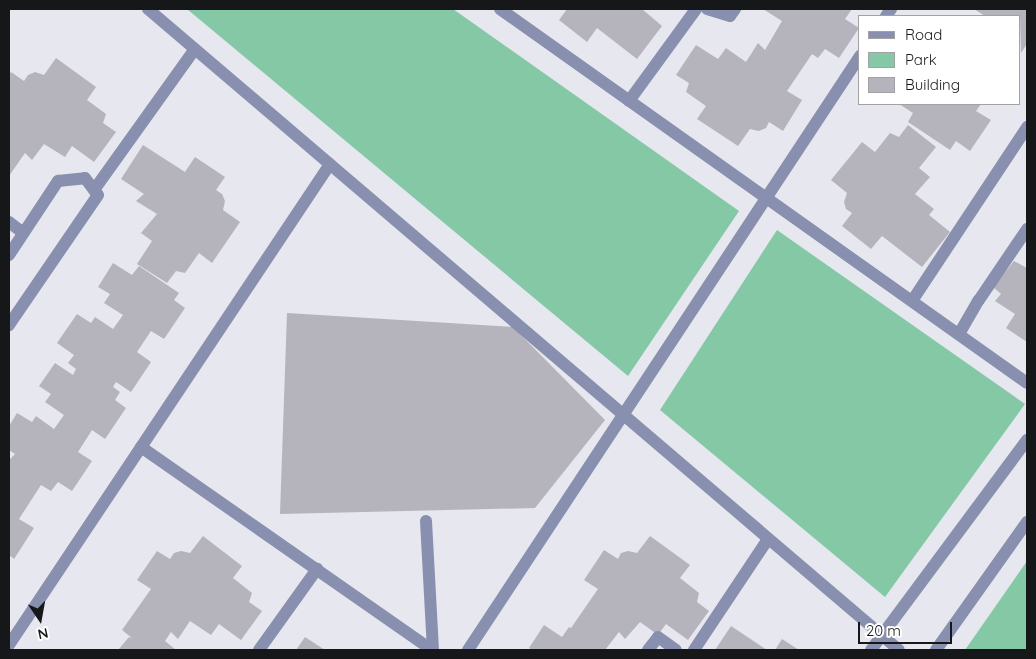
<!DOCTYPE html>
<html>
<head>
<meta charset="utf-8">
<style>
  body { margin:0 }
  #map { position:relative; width:1036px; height:659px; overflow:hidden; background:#e6e7ef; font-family:Quicksand,sans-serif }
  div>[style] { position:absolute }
  .green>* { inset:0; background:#84c8a5 }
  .building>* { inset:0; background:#b5b4bc }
  .lane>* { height:12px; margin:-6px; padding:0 6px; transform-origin:6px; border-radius:6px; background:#8990af }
  .street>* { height:12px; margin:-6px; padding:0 6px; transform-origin:6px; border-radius:6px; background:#8990af }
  span { translate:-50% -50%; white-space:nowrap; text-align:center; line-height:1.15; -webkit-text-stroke:4px #fff; paint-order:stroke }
  .frame { position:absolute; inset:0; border:10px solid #161719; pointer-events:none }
  .legend { position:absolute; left:858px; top:15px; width:162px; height:90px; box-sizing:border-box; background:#fff; border:1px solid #a2a2a3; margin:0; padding:6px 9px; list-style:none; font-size:15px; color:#161719 }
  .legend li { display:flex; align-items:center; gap:10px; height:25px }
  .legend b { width:25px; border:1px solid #a2a2a3 }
  .north { position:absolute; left:15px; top:594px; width:50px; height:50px; -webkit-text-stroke:4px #fff; paint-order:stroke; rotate:168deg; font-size:14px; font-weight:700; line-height:20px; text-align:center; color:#161719 }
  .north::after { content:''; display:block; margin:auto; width:18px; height:22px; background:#161719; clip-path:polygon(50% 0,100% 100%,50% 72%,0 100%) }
  .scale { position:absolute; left:858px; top:622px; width:94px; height:22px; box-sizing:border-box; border:2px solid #161719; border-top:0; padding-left:6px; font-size:15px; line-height:18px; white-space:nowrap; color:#161719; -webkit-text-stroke:4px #fff; paint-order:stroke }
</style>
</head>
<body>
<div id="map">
  <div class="green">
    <i style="clip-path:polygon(187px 9px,453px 9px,739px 211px,628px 376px)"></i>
    <i style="clip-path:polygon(777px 230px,1025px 404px,885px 597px,660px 410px)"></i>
    <i style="clip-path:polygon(1027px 561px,1027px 650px,965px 650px)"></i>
  </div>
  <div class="building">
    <i style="clip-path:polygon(567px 9px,642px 9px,662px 26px,637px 59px,597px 28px,587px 42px,559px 20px)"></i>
    <i style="clip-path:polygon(763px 9px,852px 9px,845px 19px,859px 28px,839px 58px,825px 49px,818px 58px,812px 54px,787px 91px,802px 100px,783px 131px,769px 122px,766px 128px,759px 131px,750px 129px,738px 146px,697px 119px,706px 106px,686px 92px,689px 83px,676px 75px,696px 45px,718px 59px,726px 48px,746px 62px,758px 43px,765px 50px,782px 21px)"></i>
    <i style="clip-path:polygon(974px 9px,1027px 9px,1027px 44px,1021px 53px,1020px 16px,985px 16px)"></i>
    <i style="clip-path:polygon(56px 58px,96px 87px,87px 100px,106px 114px,103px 123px,116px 132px,94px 162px,72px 146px,65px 157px,44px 144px,32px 160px,25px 153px,9px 176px,9px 75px,11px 72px,24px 81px,28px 75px,35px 72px,44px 75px)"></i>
    <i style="clip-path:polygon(899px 104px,981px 104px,976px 111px,991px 120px,970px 151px,956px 141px,950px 150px,908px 122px,913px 113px)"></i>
    <i style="clip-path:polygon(908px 125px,936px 147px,919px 168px,930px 177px,915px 194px,934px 209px,929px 215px,950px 232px,922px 267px,882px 236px,871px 249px,842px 226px,852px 213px,846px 209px,844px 202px,847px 193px,831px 180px,862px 142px,875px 152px,890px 133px,899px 137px)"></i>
    <i style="clip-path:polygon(143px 145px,185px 172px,195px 157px,225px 177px,216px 190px,222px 194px,225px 201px,223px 210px,240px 222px,212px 263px,199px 253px,185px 273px,176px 271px,167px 283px,137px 264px,152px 241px,141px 233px,157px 214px,136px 201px,144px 194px,121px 179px)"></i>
    <i style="clip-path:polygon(1014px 261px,1027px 268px,1027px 342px,1006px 328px,1015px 314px,995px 301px,1001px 294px,993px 287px)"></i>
    <i style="clip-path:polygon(113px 263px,132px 275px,139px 266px,179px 293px,174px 300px,185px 308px,164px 339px,151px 331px,137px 352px,151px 362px,131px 392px,116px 382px,113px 387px,120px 392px,115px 400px,126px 408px,105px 439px,92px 430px,78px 452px,92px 461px,72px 491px,58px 482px,51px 491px,41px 485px,19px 519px,34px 528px,14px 559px,9px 555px,9px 460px,15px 454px,9px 450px,9px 426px,17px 413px,32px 422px,36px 416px,54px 429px,64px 415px,45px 402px,51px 394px,39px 386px,55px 363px,73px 375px,76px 369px,68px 363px,74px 355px,57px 343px,77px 314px,91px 323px,95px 317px,113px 329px,123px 315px,104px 303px,110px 294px,98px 287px)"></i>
    <i style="clip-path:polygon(287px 313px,513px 327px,605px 420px,535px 508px,280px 514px)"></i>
    <i style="clip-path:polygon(203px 536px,242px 566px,233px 578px,252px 593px,249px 602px,262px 611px,241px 640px,219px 624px,211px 635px,190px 621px,178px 639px,171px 632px,165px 641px,176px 650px,118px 650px,129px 637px,132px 638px,122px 630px,151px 589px,137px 580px,157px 551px,170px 559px,174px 553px,181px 551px,190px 553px)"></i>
    <i style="clip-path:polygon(650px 536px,690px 565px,680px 578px,699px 593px,697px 602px,709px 611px,688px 640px,666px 624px,658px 635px,640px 622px,625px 639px,619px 632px,605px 650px,532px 650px,529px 648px,544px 625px,562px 637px,569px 627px,571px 628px,598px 589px,584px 580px,604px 550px,618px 559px,621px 553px,628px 551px,637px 553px)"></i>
    <i style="clip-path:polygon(731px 626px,767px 650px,715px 650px)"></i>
    <i style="clip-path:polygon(305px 637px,325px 650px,296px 650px)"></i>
    <i style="clip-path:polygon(782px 639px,799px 650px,775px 650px)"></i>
  </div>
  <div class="lane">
    <i style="left:426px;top:521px;width:129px;rotate:86.9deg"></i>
  </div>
  <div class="street">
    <i style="left:148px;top:9px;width:987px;rotate:40.48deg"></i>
    <i style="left:500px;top:9px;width:646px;rotate:35.36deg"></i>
    <i style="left:707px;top:9px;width:24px;rotate:17deg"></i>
    <i style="left:730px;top:16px;width:9px;rotate:-54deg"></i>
    <i style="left:886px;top:16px;width:9px;rotate:-54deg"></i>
    <i style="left:629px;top:101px;width:114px;rotate:-53.9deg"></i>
    <i style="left:94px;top:190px;width:173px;rotate:-54.4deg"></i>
    <i style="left:9px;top:222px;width:18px;rotate:38deg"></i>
    <i style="left:9px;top:255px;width:89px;rotate:-56.5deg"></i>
    <i style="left:58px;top:181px;width:27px;rotate:-6deg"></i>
    <i style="left:85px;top:178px;width:21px;rotate:53deg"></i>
    <i style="left:98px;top:195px;width:158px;rotate:124.4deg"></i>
    <i style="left:912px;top:301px;width:209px;rotate:-56.5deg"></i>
    <i style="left:959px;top:334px;width:39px;rotate:-60deg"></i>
    <i style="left:979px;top:300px;width:86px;rotate:-55.9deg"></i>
    <i style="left:141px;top:447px;width:355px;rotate:34.9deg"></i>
    <i style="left:9px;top:645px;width:578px;rotate:-56.28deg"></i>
    <i style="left:259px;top:650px;width:100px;rotate:-54.4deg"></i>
    <i style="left:468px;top:650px;width:712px;rotate:-56.58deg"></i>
    <i style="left:648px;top:650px;width:16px;rotate:-52deg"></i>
    <i style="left:658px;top:637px;width:22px;rotate:36deg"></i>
    <i style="left:694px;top:650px;width:133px;rotate:-56.3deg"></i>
    <i style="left:871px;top:650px;width:262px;rotate:-53.4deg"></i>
    <i style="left:936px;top:650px;width:157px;rotate:-54.6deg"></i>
  </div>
  <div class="frame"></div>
  <ul class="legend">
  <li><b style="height:6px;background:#8990af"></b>Road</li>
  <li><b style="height:14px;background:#84c8a5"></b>Park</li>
  <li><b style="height:14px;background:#b5b4bc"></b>Building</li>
  </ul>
  <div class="north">N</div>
  <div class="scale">20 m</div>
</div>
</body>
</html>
